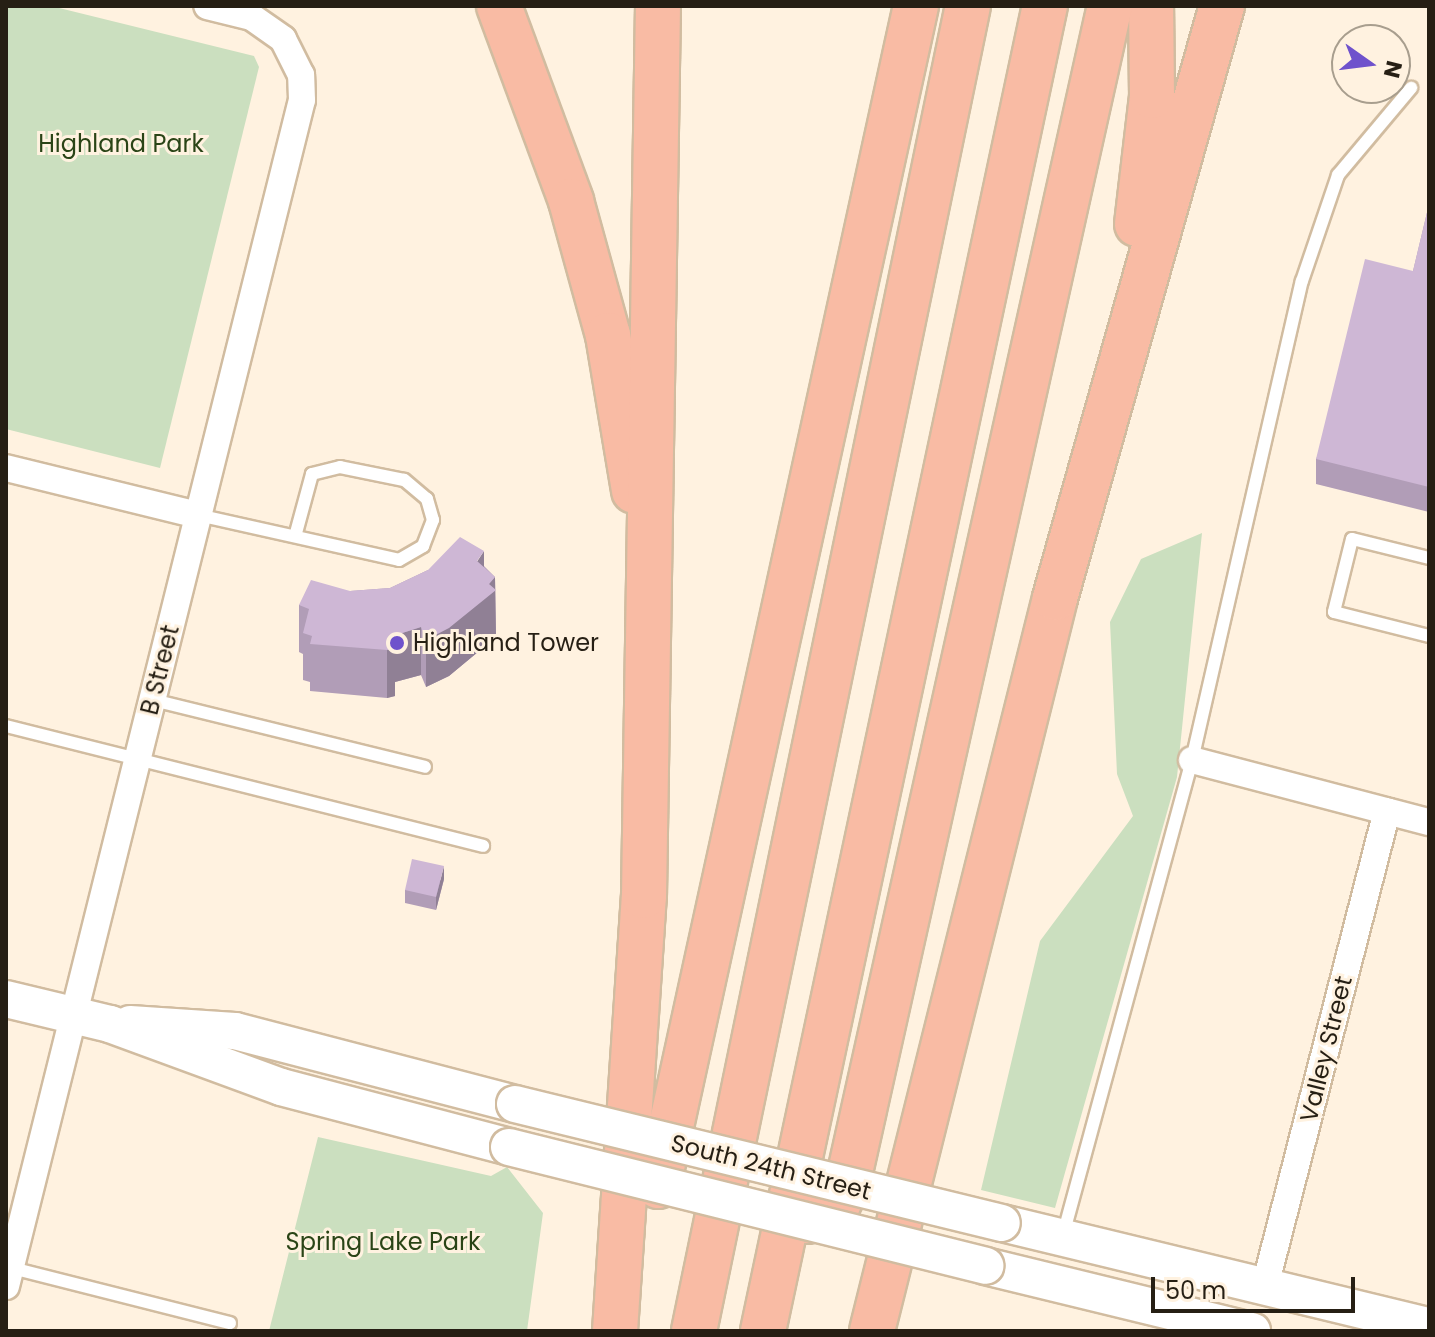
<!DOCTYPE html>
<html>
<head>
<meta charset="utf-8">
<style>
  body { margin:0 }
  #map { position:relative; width:1435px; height:1337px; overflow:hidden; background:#fff2e0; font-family:Poppins,sans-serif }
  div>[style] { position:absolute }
  .green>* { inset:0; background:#cbdfbf }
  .roads { filter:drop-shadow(2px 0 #d1bca0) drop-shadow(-2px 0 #d1bca0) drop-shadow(0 2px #d1bca0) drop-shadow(0 -2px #d1bca0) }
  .lane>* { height:12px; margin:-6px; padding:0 6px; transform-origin:6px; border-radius:6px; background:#fff }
  .street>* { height:26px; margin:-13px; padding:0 13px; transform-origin:13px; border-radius:13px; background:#fff }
  .secondary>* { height:36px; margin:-18px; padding:0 18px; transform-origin:18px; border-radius:18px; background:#fff }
  .highway>* { height:44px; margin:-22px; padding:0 22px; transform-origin:22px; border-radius:22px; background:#f9bba4 }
  .bridges { filter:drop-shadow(2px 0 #d1bca0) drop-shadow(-2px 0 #d1bca0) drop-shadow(0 2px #d1bca0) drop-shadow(0 -2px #d1bca0) }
  .secondary-bridge>* { height:36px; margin:-18px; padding:0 18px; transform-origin:18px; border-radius:18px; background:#fff }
  .wall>* { inset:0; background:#b19db7 }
  .shaded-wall>* { inset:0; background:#908095 }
  .building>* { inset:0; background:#ceb7d5 }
  .dots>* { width:22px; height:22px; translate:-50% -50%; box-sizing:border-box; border:4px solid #fff2e0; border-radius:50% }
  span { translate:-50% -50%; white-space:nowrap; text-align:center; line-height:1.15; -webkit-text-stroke:6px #fff2e0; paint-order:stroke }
  .park-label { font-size:24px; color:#2a4416 }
  .poi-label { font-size:24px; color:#261f14 }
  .left { translate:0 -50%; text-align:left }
  .street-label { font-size:24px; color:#261f14 }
  .frame { position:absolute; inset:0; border:8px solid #261f14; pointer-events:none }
  .north { position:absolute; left:1331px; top:24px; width:80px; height:80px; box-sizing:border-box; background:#fff2e0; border:2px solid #a89e8e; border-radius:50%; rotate:104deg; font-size:22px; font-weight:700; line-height:32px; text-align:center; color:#261f14 }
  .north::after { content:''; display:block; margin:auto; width:28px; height:36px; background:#6f52cc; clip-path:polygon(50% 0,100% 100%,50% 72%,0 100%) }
  .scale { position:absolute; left:1151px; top:1277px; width:204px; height:36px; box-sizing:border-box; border:4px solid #261f14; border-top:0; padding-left:10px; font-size:24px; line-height:28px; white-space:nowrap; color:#261f14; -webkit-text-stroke:6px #fff2e0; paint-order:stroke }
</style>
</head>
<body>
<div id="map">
  <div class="green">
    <i style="clip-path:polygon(6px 6px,51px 6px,254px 56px,259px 67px,160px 468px,6px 429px)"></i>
    <i style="clip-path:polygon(1202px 533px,1177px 777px,1055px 1208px,981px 1190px,1040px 941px,1133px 816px,1117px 774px,1110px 622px,1141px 559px)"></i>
    <i style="clip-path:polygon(318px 1137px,491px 1176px,507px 1167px,543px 1213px,527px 1331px,269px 1331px)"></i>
  </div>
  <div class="roads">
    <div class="lane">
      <i style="left:198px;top:515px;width:206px;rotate:12.6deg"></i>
      <i style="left:399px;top:560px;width:28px;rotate:-30deg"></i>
      <i style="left:423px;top:546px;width:28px;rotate:-69deg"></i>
      <i style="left:433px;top:520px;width:22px;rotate:-106deg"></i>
      <i style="left:427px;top:499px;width:30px;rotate:-140deg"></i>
      <i style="left:404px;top:480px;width:65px;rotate:-168.5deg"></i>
      <i style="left:340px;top:467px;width:29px;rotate:166deg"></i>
      <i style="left:312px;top:474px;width:61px;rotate:105.2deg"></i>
      <i style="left:1429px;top:558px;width:79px;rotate:-166.1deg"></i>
      <i style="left:1352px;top:539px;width:75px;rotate:103.9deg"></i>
      <i style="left:1334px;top:612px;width:98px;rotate:14.2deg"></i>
      <i style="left:153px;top:700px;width:280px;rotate:13.8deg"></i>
      <i style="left:6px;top:726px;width:492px;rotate:14.1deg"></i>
      <i style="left:1063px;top:1235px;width:492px;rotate:-74.8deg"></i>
      <i style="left:1192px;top:760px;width:491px;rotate:-77.1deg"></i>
      <i style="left:1302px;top:281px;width:112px;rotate:-71.2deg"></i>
      <i style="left:1338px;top:175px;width:114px;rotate:-50deg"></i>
      <i style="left:8px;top:1267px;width:229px;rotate:14.2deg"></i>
    </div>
    <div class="street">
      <i style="left:6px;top:468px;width:198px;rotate:13.8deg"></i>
      <i style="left:1192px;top:760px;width:245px;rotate:14.7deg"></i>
      <i style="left:6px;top:1286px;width:1222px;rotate:-75.99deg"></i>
      <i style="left:302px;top:100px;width:25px;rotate:-92deg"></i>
      <i style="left:301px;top:75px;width:40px;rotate:-116.6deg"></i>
      <i style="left:283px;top:39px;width:39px;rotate:-145deg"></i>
      <i style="left:251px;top:17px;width:45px;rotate:-166deg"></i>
      <i style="left:1265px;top:1286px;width:490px;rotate:-75.6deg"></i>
    </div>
    <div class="secondary">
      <i style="left:6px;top:999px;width:107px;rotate:13.5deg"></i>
      <i style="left:110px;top:1024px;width:182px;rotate:20.2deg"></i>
      <i style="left:281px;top:1087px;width:236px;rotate:14.7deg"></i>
      <i style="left:130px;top:1024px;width:105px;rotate:3.8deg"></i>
      <i style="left:235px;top:1031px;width:289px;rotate:14.6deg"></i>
      <i style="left:1002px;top:1223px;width:439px;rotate:13.6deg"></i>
      <i style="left:985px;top:1266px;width:275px;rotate:13.7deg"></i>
    </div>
    <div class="highway">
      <i style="left:499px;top:6px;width:208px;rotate:69.7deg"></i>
      <i style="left:571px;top:201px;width:139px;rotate:74.6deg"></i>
      <i style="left:608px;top:335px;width:158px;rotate:80.5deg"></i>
      <i style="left:1137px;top:224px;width:129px;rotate:-83.3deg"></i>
      <i style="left:1152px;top:96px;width:90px;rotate:-90.6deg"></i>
      <i style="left:658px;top:1186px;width:1208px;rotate:-77.67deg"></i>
      <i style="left:808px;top:1221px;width:33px;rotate:-27deg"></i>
      <i style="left:837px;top:1206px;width:22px;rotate:-63deg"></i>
      <i style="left:847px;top:1186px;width:1209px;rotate:-77.44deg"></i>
      <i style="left:615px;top:1331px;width:436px;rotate:-86.2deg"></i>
      <i style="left:644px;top:896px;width:890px;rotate:-89.1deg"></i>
      <i style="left:694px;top:1331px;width:1353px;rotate:-78.32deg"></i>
      <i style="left:763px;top:1331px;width:1355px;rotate:-77.99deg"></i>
      <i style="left:872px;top:1331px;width:755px;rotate:-75.98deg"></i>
      <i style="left:1055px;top:598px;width:615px;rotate:-74.25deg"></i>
    </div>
  </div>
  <div class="bridges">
    <div class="secondary-bridge">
      <i style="left:515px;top:1104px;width:501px;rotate:13.73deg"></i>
      <i style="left:509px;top:1147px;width:491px;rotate:14deg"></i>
    </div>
  </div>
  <div class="wall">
    <i style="clip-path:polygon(1429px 204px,1429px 512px,1316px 484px,1316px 459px,1413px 271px)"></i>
    <i style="clip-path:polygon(484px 566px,495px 577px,496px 637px,449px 676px,426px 687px,421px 675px,395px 682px,395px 696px,387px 698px,310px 691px,310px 682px,303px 680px,303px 654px,299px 652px,299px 605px,350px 591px,390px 588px,428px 570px)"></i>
    <i style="clip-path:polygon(444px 879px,436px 910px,405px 903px,405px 890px)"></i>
  </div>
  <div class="shaded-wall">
    <i style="clip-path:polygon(484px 551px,484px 599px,489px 584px,495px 577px,496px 637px,449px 676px,426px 687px,426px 640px)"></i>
    <i style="clip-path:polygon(421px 627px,421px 675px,395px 682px,395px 696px,387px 698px,387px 650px,393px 636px)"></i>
    <i style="clip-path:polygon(444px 866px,444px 879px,436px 910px,436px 897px)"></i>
  </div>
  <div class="building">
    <i style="clip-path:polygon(1429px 204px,1429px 487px,1316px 459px,1365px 259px,1413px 271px)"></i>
    <i style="clip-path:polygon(460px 537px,484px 551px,477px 561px,495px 577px,489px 584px,496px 590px,449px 628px,426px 640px,421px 627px,393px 636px,395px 648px,387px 650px,310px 644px,312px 636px,303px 633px,309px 609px,299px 605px,311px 580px,350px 591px,390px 588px,428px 570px)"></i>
    <i style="clip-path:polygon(412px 859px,444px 866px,436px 897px,405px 890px)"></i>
  </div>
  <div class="dots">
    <i style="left:397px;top:643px;background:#6f52cc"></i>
  </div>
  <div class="park-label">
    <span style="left:121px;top:144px">Highland Park</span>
    <span style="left:383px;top:1242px">Spring Lake Park</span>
  </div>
  <div class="poi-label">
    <span class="left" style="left:413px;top:643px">Highland Tower</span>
  </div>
  <div class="street-label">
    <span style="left:160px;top:670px;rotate:-76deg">B Street</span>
    <span style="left:1326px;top:1049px;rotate:-76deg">Valley Street</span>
    <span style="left:771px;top:1167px;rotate:14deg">South 24th Street</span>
  </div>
  <div class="frame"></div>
  <div class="north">N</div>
  <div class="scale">50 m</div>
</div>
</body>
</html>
